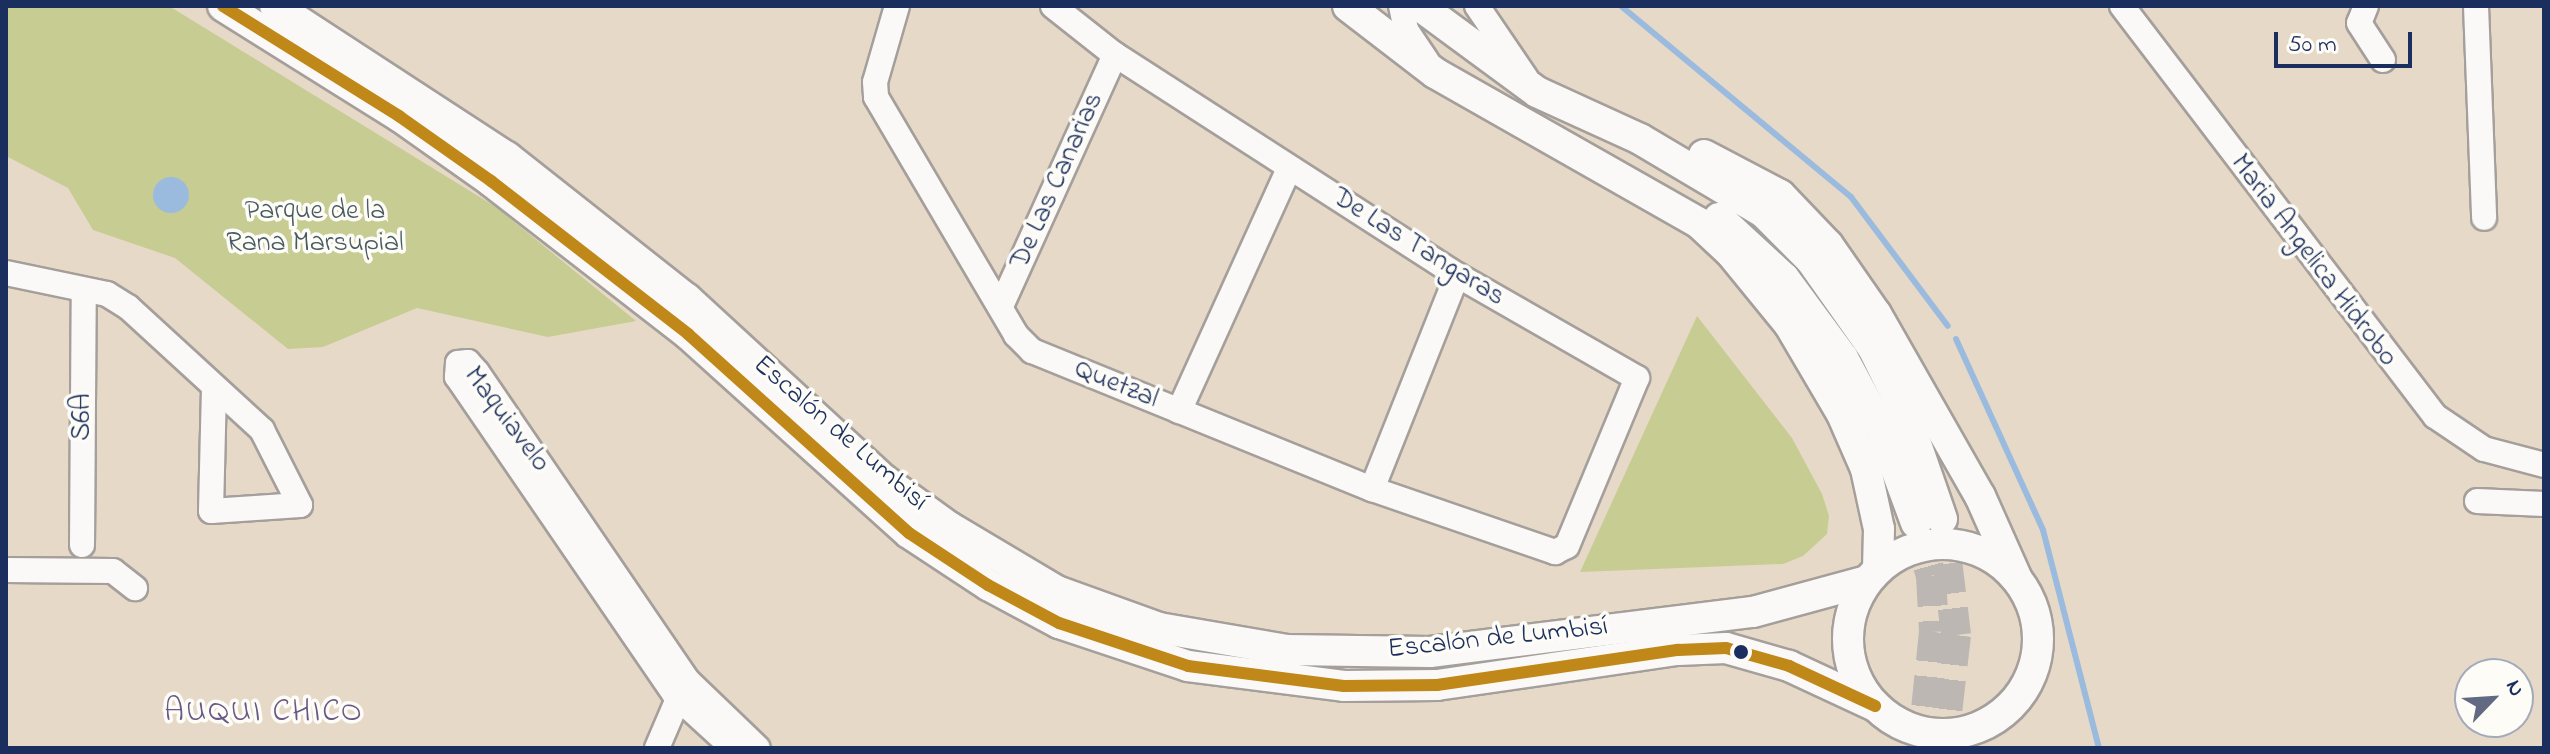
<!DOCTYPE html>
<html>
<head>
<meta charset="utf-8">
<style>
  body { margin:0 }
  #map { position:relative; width:2550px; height:754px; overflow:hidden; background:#e6d9c8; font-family:"Indie Flower",sans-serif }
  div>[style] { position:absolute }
  .green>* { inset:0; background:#c7cc92 }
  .water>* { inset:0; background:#9abbde }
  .round { border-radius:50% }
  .stream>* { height:6px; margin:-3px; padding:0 3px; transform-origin:3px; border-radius:3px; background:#9abbde }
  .major-tunnel>* { height:30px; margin-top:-15px; transform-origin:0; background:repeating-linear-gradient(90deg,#bdb7b3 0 30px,transparent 0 45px) }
  .roads { filter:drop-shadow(2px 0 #a59f9b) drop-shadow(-2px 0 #a59f9b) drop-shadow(0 2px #a59f9b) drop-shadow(0 -2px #a59f9b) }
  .minor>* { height:24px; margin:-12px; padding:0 12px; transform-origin:12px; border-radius:12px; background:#fbf9f7 }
  .major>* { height:30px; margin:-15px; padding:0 15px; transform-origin:15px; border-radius:15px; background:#fbf9f7 }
  .major>.ring { margin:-15px; padding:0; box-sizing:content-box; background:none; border:30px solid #fbf9f7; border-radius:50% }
  .bus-1>* { height:12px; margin:-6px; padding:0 6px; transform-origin:6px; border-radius:6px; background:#c08818 }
  .dots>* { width:22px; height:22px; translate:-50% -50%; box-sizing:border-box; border:4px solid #fdfcf7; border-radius:50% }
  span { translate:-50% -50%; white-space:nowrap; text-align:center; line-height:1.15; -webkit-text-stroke:7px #fdfcf7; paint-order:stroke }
  .street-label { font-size:28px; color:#1b2f5e }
  .park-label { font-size:28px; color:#475b60 }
  .quarter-label { font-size:32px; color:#675886; letter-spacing:2px }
  .frame { position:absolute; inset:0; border:8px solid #1b2f5e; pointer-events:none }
  .north { position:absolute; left:2454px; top:658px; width:80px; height:80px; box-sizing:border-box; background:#fdfcf7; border:2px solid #a3aaba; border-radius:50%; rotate:65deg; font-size:22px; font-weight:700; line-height:32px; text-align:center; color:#1b2f5e }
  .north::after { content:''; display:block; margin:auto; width:28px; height:36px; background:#626a83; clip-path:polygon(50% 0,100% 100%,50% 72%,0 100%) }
  .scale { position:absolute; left:2274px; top:32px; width:138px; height:36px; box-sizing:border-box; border:4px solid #1b2f5e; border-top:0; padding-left:10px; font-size:24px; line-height:28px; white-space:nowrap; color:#1b2f5e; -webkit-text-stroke:6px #fdfcf7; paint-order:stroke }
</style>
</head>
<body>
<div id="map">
  <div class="green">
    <i style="clip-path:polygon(6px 6px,169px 6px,496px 207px,636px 321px,548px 337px,417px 308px,323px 347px,288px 349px,175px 258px,93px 230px,68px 188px,6px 156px)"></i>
    <i style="clip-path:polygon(1697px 316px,1792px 438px,1822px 494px,1829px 516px,1827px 534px,1803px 556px,1783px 564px,1580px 572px)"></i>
  </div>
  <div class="water">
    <i class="round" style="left:153px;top:177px;width:36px;height:36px"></i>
  </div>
  <div class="stream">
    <i style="left:1621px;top:6px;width:299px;rotate:39.7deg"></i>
    <i style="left:1851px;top:197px;width:161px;rotate:53.1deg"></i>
    <i style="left:1956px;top:339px;width:210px;rotate:65.5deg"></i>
    <i style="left:2043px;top:530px;width:225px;rotate:75.6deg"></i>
  </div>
  <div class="major-tunnel">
    <i style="left:1942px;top:519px;width:117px;rotate:83.1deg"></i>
    <i style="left:1956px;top:635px;width:114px;rotate:96.6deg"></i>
    <i style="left:1916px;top:523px;width:55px;rotate:74.2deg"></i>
    <i style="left:1931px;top:576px;width:56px;rotate:86.9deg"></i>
    <i style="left:1934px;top:632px;width:117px;rotate:95.9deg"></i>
  </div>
  <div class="roads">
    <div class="minor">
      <i style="left:897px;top:6px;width:79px;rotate:106.1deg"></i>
      <i style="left:875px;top:82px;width:15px;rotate:86deg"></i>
      <i style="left:876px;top:97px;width:276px;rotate:59.5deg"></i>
      <i style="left:1016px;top:335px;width:23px;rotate:45deg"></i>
      <i style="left:1032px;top:351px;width:367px;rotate:22.1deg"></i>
      <i style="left:1372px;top:489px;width:194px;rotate:19deg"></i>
      <i style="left:1555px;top:552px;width:13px;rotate:-27deg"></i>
      <i style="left:1567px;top:546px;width:182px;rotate:-67.4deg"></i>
      <i style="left:1637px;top:378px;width:207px;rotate:-150.2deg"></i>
      <i style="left:1457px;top:275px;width:407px;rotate:-147.2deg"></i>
      <i style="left:1115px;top:55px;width:79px;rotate:-141.7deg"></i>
      <i style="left:1401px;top:6px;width:25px;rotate:78deg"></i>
      <i style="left:1406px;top:30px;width:37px;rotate:56deg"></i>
      <i style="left:1477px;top:6px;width:87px;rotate:55.8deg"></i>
      <i style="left:2122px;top:6px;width:516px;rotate:52.64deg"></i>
      <i style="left:2435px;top:416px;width:59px;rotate:34deg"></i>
      <i style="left:2484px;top:449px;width:62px;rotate:14.9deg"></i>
      <i style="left:2366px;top:6px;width:18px;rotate:112deg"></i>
      <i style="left:2359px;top:23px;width:44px;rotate:57deg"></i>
      <i style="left:2476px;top:6px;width:212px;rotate:87.8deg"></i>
      <i style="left:6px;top:273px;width:103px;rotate:11.7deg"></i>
      <i style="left:107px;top:294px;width:25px;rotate:32deg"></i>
      <i style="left:128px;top:307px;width:182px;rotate:42.5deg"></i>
      <i style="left:262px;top:430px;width:84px;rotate:63.1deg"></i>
      <i style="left:300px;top:505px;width:89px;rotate:176.1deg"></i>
      <i style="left:211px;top:511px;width:122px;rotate:-88.6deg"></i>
      <i style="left:1001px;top:306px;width:276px;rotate:-65.6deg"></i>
      <i style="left:1179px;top:411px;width:267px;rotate:-65.6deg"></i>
      <i style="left:1372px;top:489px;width:230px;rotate:-68.3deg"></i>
      <i style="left:2477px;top:501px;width:67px;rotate:2.6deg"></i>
      <i style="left:82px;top:545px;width:255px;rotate:-89.6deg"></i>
      <i style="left:6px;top:570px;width:107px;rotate:0.5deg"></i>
      <i style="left:113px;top:571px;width:28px;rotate:38deg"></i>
      <i style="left:657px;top:748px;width:69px;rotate:-66.8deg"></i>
      <i style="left:733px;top:748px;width:79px;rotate:-137.6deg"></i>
      <i style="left:675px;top:695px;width:386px;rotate:-124.4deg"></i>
      <i style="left:457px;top:377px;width:14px;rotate:-86deg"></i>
      <i style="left:458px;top:363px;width:10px;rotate:-6deg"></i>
      <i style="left:468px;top:362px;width:13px;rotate:48deg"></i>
      <i style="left:477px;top:372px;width:373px;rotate:55.7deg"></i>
      <i style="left:687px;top:680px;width:98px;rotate:43.8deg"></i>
    </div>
    <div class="major">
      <i style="left:223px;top:6px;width:208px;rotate:32deg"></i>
      <i style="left:399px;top:116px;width:113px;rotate:35.2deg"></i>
      <i style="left:491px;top:181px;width:249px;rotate:37.8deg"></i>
      <i style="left:688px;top:334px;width:297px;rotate:42deg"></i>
      <i style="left:909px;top:533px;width:95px;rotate:33.4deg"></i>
      <i style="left:988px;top:585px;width:81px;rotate:28.2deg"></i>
      <i style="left:1059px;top:623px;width:136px;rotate:18.4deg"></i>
      <i style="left:1188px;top:666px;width:157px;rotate:7.3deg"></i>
      <i style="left:1344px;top:686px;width:93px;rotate:-0.6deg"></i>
      <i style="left:1437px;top:685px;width:244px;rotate:-8.3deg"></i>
      <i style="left:1678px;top:650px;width:48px;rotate:-2.4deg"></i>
      <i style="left:1726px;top:648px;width:66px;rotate:15.9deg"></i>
      <i style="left:1789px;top:666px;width:95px;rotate:24.9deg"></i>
      <i style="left:275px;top:6px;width:277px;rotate:33.1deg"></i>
      <i style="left:507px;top:157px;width:229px;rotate:38.3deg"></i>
      <i style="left:687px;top:299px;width:268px;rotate:42.6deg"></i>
      <i style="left:884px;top:480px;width:80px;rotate:35.9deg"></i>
      <i style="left:949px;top:527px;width:126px;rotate:30.7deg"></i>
      <i style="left:1057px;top:591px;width:109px;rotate:19.9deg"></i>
      <i style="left:1159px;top:628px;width:130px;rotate:9.8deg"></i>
      <i style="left:1287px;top:650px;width:143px;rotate:0.8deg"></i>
      <i style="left:1430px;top:652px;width:325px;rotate:-7.1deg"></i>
      <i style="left:1753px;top:612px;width:118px;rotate:-15.2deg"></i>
      <i style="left:1348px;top:6px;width:110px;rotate:37.6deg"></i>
      <i style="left:1435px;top:73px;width:304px;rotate:29.6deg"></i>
      <i style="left:1699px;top:223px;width:44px;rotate:43.2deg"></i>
      <i style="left:1731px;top:253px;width:92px;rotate:50.8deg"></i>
      <i style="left:1789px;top:324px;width:104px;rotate:59.5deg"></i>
      <i style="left:1842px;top:414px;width:60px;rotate:66.4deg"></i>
      <i style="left:1866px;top:469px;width:61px;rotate:77.8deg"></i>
      <i style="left:1879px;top:529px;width:40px;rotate:91.4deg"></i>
      <i style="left:1420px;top:6px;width:145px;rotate:36.3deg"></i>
      <i style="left:1537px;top:92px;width:113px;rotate:24.5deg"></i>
      <i style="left:1640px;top:139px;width:143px;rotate:30.7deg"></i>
      <i style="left:1763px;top:212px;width:68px;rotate:45deg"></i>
      <i style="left:1811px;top:260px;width:108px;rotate:54.8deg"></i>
      <i style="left:1873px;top:348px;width:75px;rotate:63.8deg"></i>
      <i style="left:1906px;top:415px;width:110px;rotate:70.9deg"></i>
      <i style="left:1704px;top:155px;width:86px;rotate:27.8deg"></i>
      <i style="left:1780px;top:195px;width:69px;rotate:46.2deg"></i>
      <i style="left:1828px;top:245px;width:84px;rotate:55.2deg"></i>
      <i style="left:1876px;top:314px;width:210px;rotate:60.3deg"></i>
      <i style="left:1980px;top:496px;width:91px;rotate:66deg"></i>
      <i style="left:1719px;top:218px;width:88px;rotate:42.7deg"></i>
      <i style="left:1784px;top:278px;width:99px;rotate:53.6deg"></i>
      <i style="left:1843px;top:358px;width:83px;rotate:61.9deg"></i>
      <i style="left:1882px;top:431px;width:98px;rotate:69.7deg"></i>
      <i class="ring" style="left:1848px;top:544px;width:160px;height:160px"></i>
    </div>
  </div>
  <div class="bus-1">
    <i style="left:223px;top:6px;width:208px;rotate:32deg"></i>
    <i style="left:399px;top:116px;width:113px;rotate:35.2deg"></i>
    <i style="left:491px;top:181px;width:249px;rotate:37.8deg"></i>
    <i style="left:688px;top:334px;width:297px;rotate:42deg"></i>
    <i style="left:909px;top:533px;width:95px;rotate:33.4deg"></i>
    <i style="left:988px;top:585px;width:81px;rotate:28.2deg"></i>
    <i style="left:1059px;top:623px;width:136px;rotate:18.4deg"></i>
    <i style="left:1188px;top:666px;width:157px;rotate:7.3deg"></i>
    <i style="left:1344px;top:686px;width:93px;rotate:-0.6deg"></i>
    <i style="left:1437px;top:685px;width:244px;rotate:-8.3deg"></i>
    <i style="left:1678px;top:650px;width:48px;rotate:-2.4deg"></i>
    <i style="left:1726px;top:648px;width:66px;rotate:15.9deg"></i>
    <i style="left:1789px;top:666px;width:95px;rotate:24.9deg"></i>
  </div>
  <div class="dots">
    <i style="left:1741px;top:652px;background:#1b2f5e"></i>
  </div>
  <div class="street-label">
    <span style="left:1058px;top:181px;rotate:-66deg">De Las Canarias</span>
    <span style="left:1418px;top:248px;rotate:32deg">De Las Tangaras</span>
    <span style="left:2313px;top:261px;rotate:53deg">Maria Angelica Hidrobo</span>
    <span style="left:1116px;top:385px;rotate:22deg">Quetzal</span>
    <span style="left:83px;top:417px;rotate:-90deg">S6A</span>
    <span style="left:506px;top:420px;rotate:53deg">Maquiavelo</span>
    <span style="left:840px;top:434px;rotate:41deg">Escalón de Lumbisí</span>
    <span style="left:1498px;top:639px;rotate:-6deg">Escalón de Lumbisí</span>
  </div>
  <div class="park-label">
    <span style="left:315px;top:228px">Parque de la<br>Rana Marsupial</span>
  </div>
  <div class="quarter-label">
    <span style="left:264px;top:713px">AUQUI CHICO</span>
  </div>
  <div class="frame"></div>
  <div class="north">N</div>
  <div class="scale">50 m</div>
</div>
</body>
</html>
